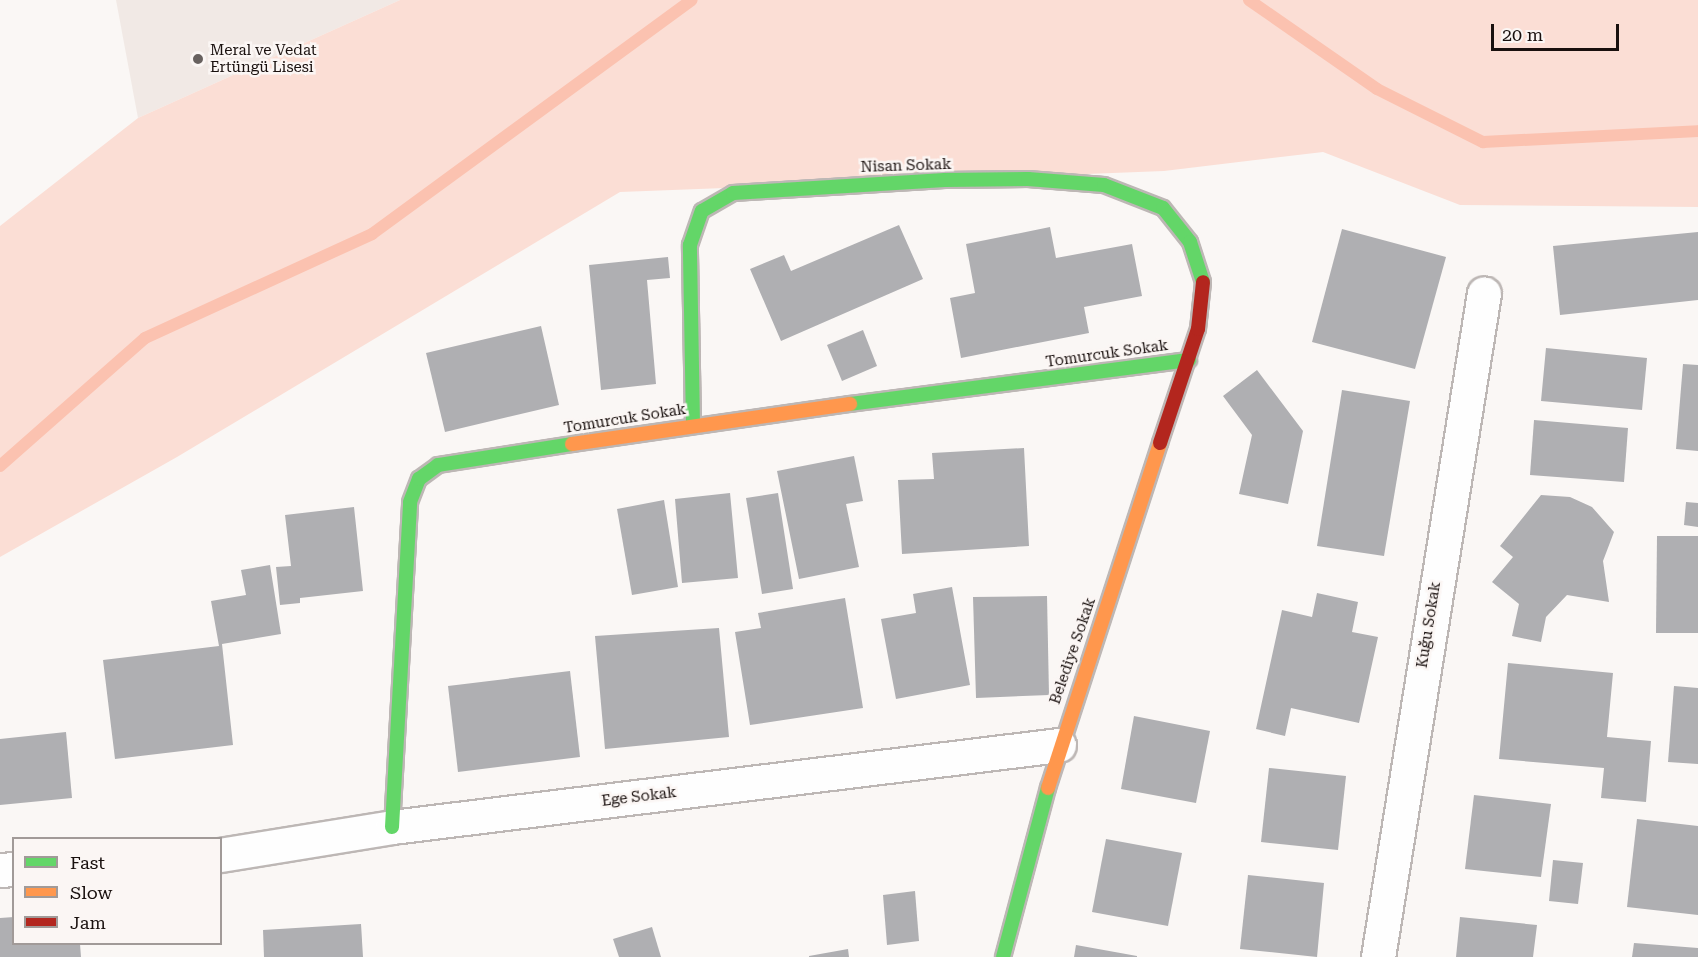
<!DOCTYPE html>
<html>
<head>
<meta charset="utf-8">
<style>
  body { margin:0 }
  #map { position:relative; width:1698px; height:957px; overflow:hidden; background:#faf7f5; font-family:"Roboto Serif",serif }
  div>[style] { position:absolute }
  .built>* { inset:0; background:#f1e9e5 }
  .green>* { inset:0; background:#fbded5 }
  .stream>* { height:12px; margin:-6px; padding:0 6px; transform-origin:6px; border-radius:6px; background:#fbc2b0 }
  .building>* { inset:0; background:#afafb2 }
  .roads { filter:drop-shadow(2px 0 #bdb7b5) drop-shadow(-2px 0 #bdb7b5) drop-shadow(0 2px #bdb7b5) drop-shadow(0 -2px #bdb7b5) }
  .street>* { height:33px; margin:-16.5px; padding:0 16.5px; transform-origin:16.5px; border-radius:16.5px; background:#fefefe }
  .fast>* { height:14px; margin:-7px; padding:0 7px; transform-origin:7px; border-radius:7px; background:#63d668 }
  .slow>* { height:14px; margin:-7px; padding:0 7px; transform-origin:7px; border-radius:7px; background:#ff974d }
  .jam>* { height:14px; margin:-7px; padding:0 7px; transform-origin:7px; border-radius:7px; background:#b3261e }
  .dots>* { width:16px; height:16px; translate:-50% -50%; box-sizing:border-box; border:3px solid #fbf6f4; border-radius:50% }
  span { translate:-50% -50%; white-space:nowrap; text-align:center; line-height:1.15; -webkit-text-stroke:5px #fbf6f4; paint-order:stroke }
  .poi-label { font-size:15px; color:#19100e }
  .left { translate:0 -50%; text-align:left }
  .street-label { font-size:15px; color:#19100e }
  .legend { position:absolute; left:12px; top:837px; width:210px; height:108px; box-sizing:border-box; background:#fbf6f4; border:2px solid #a19a98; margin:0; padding:8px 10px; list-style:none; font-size:18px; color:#19100e }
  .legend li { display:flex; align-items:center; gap:12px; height:30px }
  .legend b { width:30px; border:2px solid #a19a98 }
  .scale { position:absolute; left:1491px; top:24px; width:128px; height:27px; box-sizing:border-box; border:3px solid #19100e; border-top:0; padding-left:8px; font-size:18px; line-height:21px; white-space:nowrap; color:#19100e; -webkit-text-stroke:4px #fbf6f4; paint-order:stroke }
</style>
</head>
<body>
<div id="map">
  <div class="built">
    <i style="clip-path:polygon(116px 0,400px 0,138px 118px)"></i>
  </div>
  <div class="green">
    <i style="clip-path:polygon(400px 0,1698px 0,1698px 207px,1460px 205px,1323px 152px,1164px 171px,620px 192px,177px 457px,0 557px,0 226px,138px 118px)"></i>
  </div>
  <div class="stream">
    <i style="left:1249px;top:0;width:156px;rotate:34.8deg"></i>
    <i style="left:1377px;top:89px;width:119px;rotate:26.6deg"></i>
    <i style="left:1483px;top:142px;width:215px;rotate:-2.9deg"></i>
    <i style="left:0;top:466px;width:193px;rotate:-41.4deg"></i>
    <i style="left:145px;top:338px;width:250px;rotate:-24.6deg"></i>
    <i style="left:372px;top:234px;width:396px;rotate:-36.2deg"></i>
  </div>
  <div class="building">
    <i style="clip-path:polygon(899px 225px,923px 279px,781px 341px,750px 269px,784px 255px,791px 271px)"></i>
    <i style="clip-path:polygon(1050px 227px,1056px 258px,1132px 244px,1142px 296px,1084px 307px,1089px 333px,961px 358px,950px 298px,975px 293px,966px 244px)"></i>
    <i style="clip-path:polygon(1342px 229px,1446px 257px,1415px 369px,1312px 342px)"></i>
    <i style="clip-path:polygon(1698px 232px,1698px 300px,1560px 315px,1553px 246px)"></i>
    <i style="clip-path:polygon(668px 257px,670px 278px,647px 280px,656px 384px,601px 390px,589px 265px)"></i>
    <i style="clip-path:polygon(541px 326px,559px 405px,445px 432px,426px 353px)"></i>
    <i style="clip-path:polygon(863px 330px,877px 366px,842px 381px,827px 345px)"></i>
    <i style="clip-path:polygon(1546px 348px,1647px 358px,1642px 410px,1541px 401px)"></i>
    <i style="clip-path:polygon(1683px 364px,1698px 365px,1698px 451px,1676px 449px)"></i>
    <i style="clip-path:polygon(1257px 370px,1303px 431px,1288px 504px,1239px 494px,1252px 435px,1223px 396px)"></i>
    <i style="clip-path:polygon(1342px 390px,1410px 401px,1384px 556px,1317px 546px)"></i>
    <i style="clip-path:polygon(1534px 420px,1628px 428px,1624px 482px,1530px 475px)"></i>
    <i style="clip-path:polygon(1024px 448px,1029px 546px,902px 554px,898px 480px,934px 479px,932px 453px)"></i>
    <i style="clip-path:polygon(854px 456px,863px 501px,846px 504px,859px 567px,799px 579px,777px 471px)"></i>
    <i style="clip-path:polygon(730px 493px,738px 578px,682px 583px,675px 499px)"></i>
    <i style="clip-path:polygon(778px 493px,793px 589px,762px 594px,746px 498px)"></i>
    <i style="clip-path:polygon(1541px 495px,1570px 497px,1592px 507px,1614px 532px,1603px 561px,1609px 602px,1567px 595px,1546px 617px,1541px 642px,1512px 636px,1519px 604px,1492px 582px,1513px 557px,1500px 546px)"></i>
    <i style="clip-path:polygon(664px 500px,678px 587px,632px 595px,617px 509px)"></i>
    <i style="clip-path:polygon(1686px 502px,1698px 503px,1698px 527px,1684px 525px)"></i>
    <i style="clip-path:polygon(354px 507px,363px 591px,300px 598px,300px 603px,280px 605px,276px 567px,291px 566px,285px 515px)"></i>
    <i style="clip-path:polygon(1657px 536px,1698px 536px,1698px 633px,1656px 633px)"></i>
    <i style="clip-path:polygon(270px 565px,281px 634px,222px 644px,233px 745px,115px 759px,103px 660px,219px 646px,211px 601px,246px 595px,241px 570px)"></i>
    <i style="clip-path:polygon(952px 587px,970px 685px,896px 699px,881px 619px,916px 613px,913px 594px)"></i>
    <i style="clip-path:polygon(1317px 593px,1358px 602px,1352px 632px,1378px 637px,1359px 723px,1291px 708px,1285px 736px,1256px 729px,1282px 610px,1312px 617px)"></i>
    <i style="clip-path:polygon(1047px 596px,1049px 695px,976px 698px,973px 597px)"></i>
    <i style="clip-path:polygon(845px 598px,863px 708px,750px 725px,735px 632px,761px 628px,758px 613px)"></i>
    <i style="clip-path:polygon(719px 628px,729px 737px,605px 749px,595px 636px)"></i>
    <i style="clip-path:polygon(1508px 663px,1613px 673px,1607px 737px,1651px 741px,1646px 802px,1601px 798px,1604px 768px,1499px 759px)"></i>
    <i style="clip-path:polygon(570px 671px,580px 757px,458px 772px,448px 686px)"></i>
    <i style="clip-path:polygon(1674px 686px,1698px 688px,1698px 764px,1668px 762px)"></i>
    <i style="clip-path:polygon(1134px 716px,1210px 731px,1196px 803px,1121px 789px)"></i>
    <i style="clip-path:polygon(66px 732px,72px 798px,0 805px,0 739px)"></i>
    <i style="clip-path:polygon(1269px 768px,1346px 776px,1338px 850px,1261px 842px)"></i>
    <i style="clip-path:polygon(1474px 795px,1551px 804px,1541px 877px,1465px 869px)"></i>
    <i style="clip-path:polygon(1637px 819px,1698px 826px,1698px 915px,1627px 907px)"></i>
    <i style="clip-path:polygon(1106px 839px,1182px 853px,1168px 926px,1092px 912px)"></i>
    <i style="clip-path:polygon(1553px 860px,1583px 863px,1578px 904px,1549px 901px)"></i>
    <i style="clip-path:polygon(1248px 875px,1324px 883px,1317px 957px,1240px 949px)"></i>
    <i style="clip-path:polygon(915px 891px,919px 941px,887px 945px,883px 895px)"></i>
    <i style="clip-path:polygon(14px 917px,14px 944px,80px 944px,81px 957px,0 957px,0 918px)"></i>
    <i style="clip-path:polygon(1460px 917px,1537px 925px,1533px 957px,1456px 957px)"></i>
    <i style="clip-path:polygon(361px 924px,363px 957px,264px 957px,263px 930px)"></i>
    <i style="clip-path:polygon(652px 927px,661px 957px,619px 957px,613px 939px)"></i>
    <i style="clip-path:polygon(1634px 943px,1698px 948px,1698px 957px,1632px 957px)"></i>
    <i style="clip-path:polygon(1076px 945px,1137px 956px,1137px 957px,1074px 957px)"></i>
    <i style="clip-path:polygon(848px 949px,849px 957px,809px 957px,809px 956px)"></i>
  </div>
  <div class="roads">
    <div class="street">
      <i style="left:220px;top:855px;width:174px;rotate:-9.2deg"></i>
      <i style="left:392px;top:827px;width:672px;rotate:-7.01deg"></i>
      <i style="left:0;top:870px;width:14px;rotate:-4deg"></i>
      <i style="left:1378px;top:957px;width:672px;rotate:-80.93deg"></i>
    </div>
    <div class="fast">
      <i style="left:850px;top:404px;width:342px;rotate:-7.4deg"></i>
      <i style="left:693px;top:425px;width:180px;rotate:-91deg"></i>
      <i style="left:690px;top:245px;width:36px;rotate:-71deg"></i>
      <i style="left:702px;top:211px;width:36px;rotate:-30deg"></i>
      <i style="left:733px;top:193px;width:212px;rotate:-3.5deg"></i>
      <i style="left:945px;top:180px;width:83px;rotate:-0.7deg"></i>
      <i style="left:1028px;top:179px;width:76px;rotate:4.5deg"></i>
      <i style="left:1104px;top:185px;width:63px;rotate:21.3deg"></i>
      <i style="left:1163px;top:208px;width:43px;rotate:51.5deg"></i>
      <i style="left:1190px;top:242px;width:42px;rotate:72deg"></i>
      <i style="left:392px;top:827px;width:325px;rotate:-86.8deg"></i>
      <i style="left:410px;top:502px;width:25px;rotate:-69deg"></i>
      <i style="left:419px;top:479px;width:24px;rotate:-36deg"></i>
      <i style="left:438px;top:465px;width:136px;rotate:-8.9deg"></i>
      <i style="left:1003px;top:957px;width:175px;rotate:-75.1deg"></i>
    </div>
    <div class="slow">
      <i style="left:572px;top:444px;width:281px;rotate:-8.2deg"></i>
      <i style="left:1048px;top:788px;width:363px;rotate:-72deg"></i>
    </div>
    <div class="jam">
      <i style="left:1160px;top:443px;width:120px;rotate:-71.6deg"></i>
      <i style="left:1198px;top:329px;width:47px;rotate:-83.9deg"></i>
    </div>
  </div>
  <div class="dots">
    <i style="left:198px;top:59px;background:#68615f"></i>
  </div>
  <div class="poi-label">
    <span class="left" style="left:210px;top:59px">Meral ve Vedat<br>Ertüngü Lisesi</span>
  </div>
  <div class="street-label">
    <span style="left:906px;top:166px;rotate:-2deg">Nisan Sokak</span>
    <span style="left:1107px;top:354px;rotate:-8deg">Tomurcuk Sokak</span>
    <span style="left:625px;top:419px;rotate:-9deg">Tomurcuk Sokak</span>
    <span style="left:1429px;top:625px;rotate:-81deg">Kuğu Sokak</span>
    <span style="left:1073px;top:651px;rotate:-71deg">Belediye Sokak</span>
    <span style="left:639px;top:797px;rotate:-7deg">Ege Sokak</span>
  </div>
  <ul class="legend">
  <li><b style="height:8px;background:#63d668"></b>Fast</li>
  <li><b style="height:8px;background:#ff974d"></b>Slow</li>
  <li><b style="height:8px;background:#b3261e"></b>Jam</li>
  </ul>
  <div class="scale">20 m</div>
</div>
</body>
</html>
